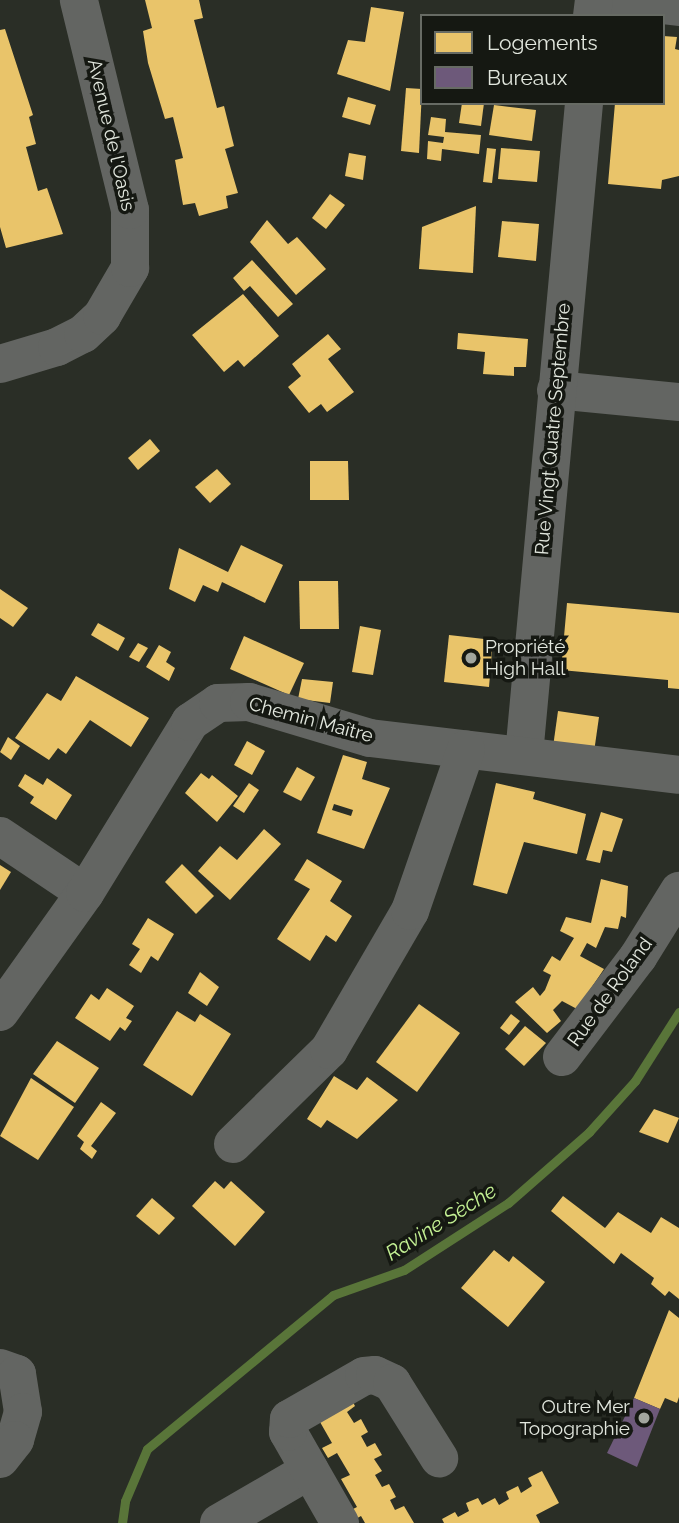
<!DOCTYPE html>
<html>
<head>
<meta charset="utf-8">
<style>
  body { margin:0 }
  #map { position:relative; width:679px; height:1523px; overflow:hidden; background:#2a2e26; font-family:Raleway,sans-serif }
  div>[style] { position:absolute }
  .homes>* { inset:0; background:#e9c46a }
  .offices>* { inset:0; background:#6d597a }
  .stream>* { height:9px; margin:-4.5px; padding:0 4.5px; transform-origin:4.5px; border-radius:4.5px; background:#597539 }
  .minor>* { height:38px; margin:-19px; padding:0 19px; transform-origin:19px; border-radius:19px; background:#636562 }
  .dots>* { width:19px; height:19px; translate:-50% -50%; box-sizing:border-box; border:4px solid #151812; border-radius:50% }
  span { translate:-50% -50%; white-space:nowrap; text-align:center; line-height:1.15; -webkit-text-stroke:7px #151812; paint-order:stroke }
  .street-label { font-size:19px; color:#e2e7de }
  .poi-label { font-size:19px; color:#e2e7de }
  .left { translate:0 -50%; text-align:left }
  .right { translate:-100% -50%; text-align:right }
  .water-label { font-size:21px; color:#c4f194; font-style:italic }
  .legend { position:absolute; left:420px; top:14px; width:245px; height:91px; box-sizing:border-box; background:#151812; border:2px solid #676b64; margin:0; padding:9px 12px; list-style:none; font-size:21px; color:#e2e7de }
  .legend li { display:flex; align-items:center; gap:14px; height:35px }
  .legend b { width:35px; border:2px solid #676b64 }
</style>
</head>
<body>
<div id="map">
  <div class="homes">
    <i style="clip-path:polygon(145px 0,199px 0,203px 18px,194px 20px,217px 108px,224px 106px,234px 146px,225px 149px,238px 193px,226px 196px,228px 208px,199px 216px,195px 203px,183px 205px,175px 160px,183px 158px,173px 117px,165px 119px,148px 63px,143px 31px,152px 28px)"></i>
    <i style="clip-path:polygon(371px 7px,404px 12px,390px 91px,337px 74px,348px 40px,365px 42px)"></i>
    <i style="clip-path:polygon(5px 29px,33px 115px,29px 117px,36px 144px,26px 147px,38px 191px,47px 188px,63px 234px,6px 248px,0 227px,0 30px)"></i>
    <i style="clip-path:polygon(663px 36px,677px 37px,675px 49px,679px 50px,679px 176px,662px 180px,661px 189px,608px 184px,615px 103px,663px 103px)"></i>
    <i style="clip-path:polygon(406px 88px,422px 89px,419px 153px,401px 151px)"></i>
    <i style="clip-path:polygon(348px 97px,376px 105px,370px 125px,342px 117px)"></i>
    <i style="clip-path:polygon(462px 103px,484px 103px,481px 126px,459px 123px)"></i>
    <i style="clip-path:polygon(494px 105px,536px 110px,532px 141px,489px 135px)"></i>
    <i style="clip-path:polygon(431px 117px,446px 119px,445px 132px,481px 135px,479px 154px,442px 149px,441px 161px,427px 159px,428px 141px,443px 143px,444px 137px,428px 135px)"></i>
    <i style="clip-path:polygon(487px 148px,496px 149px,492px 183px,483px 182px)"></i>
    <i style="clip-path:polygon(501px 148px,540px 151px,537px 182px,498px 179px)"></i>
    <i style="clip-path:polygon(349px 153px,366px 156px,363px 180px,345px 176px)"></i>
    <i style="clip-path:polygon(330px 194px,345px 205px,326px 229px,312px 218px)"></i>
    <i style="clip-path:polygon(476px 206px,473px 273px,419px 269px,422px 227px)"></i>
    <i style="clip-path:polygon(267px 220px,288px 244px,297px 237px,326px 269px,296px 295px,250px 242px)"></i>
    <i style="clip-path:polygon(502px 221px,539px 224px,536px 261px,498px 257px)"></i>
    <i style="clip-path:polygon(252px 260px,293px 304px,278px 317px,250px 286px,244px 291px,233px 278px)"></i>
    <i style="clip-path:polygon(243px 294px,279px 336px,244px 367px,238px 360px,224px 372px,192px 335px)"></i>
    <i style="clip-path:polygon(458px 333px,528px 339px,526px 367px,514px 367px,514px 376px,483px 374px,485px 352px,457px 349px)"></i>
    <i style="clip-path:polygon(328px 334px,341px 349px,328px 359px,354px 392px,327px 412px,321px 404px,309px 413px,288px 387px,301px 376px,292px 364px)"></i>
    <i style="clip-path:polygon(150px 439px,160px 451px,138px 470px,128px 458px)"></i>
    <i style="clip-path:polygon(310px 461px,348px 461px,349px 500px,310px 500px)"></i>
    <i style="clip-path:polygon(217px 469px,231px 484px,210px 503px,195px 487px)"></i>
    <i style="clip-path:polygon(241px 545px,283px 565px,265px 603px,222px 582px,218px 592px,203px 585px,195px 602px,169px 589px,179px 548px,228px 572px)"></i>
    <i style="clip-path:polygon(299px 581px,338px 581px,339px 629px,300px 629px)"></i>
    <i style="clip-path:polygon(0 589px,28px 608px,13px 627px,0 618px)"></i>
    <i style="clip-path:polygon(567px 603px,679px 613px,679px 689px,668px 688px,668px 680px,561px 670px)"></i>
    <i style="clip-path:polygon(98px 623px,125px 638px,118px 651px,91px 635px)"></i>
    <i style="clip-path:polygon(360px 626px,381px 630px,373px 675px,352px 672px)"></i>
    <i style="clip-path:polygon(449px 635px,493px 640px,489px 687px,444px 682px)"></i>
    <i style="clip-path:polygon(244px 636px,304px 663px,289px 695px,230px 669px)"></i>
    <i style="clip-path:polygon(138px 643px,148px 648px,139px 662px,129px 657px)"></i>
    <i style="clip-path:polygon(159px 645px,171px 652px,166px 662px,175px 668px,169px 681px,146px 667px)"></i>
    <i style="clip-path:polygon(76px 676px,149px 718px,131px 747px,90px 720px,66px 754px,58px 748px,49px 760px,15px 738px,47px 693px,61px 701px)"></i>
    <i style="clip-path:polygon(302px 679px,333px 682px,330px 703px,298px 699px)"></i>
    <i style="clip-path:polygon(558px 711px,599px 717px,594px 752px,553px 747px)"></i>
    <i style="clip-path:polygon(8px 737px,20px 746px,11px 760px,0 752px)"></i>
    <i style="clip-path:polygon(247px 741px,265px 751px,252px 775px,234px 765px)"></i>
    <i style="clip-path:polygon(evenodd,343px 755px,367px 762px,362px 779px,390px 788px,364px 849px,317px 833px,343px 755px,334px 804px,353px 810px,351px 816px,332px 810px,334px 804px)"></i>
    <i style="clip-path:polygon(297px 767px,315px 777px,301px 801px,283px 792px)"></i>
    <i style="clip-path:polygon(201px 773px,209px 779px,212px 775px,238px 796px,217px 822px,185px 793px)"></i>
    <i style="clip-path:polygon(25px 774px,43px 785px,47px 778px,72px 795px,56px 820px,30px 803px,34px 797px,18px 786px)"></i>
    <i style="clip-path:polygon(249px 783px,259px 790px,244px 813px,233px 806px)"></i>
    <i style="clip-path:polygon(496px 783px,535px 792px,533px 799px,586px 814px,577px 854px,524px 842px,507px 894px,473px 885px)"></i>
    <i style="clip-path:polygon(601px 812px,623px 819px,612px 852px,603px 850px,600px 863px,586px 860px)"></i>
    <i style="clip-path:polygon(264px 829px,281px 844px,230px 900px,198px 871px,220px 846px,237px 860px)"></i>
    <i style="clip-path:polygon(307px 859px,342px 881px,330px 901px,352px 916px,336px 942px,326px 935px,310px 961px,277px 939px,310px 889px,294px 880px)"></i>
    <i style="clip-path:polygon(182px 864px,214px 896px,196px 914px,165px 882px)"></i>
    <i style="clip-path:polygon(0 865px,11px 872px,0 890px)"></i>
    <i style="clip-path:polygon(601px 879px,628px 886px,626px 918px,621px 916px,618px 929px,605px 927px,596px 948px,587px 943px,580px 956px,604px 969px,577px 1009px,562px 1001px,553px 1010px,561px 1021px,547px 1033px,515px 1002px,533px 987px,540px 996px,545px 990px,551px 975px,543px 971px,552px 956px,560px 961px,574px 938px,560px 931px,566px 917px,591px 923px)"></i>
    <i style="clip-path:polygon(148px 918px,174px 934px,158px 961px,151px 956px,141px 973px,129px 965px,140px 949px,132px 944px)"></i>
    <i style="clip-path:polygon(200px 972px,219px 987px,207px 1006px,188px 993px)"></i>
    <i style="clip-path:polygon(107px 988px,134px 1006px,126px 1018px,132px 1021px,125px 1031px,120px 1027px,110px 1041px,75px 1018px,91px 994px,99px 1000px)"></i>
    <i style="clip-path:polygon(419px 1004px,460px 1033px,417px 1092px,376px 1062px)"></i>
    <i style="clip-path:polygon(177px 1011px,195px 1022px,200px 1014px,231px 1034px,192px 1096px,143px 1065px)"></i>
    <i style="clip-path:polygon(511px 1014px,520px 1021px,509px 1035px,500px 1028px)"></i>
    <i style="clip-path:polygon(525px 1026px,546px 1043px,524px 1066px,505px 1049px)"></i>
    <i style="clip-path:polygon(57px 1041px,99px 1068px,75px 1103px,33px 1074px)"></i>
    <i style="clip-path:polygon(334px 1076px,357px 1090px,367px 1077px,398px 1100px,357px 1139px,327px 1120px,321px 1128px,307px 1119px)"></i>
    <i style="clip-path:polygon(31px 1078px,74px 1107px,38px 1160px,0 1136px)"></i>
    <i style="clip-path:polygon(101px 1102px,116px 1113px,91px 1146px,97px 1151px,92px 1159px,80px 1149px,84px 1142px,77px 1136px)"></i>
    <i style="clip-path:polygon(654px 1109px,679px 1118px,668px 1143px,639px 1132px)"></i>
    <i style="clip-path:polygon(215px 1181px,224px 1189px,231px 1181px,265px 1212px,235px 1246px,192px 1206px)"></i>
    <i style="clip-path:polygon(563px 1196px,605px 1228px,618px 1212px,651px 1233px,661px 1217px,679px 1228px,679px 1299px,669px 1291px,665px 1296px,651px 1284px,654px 1278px,621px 1253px,614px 1264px,551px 1211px)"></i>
    <i style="clip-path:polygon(152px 1198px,175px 1218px,159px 1235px,136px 1216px)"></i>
    <i style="clip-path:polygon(494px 1250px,509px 1262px,513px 1256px,545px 1282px,508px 1327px,461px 1288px)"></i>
    <i style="clip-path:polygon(669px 1310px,679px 1318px,679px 1397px,677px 1403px,665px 1398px,660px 1409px,634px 1398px)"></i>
    <i style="clip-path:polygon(349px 1395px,355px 1406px,347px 1412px,354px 1423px,361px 1419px,368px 1432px,361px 1436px,367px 1447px,375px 1443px,382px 1455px,374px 1459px,382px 1471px,375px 1475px,382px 1487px,389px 1484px,396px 1497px,390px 1500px,395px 1510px,404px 1506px,414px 1523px,365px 1523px,361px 1516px,352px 1521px,347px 1512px,357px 1507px,341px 1479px,350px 1475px,337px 1453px,328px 1458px,322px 1448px,332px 1443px,316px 1415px)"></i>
    <i style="clip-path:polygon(542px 1471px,559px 1503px,536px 1515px,540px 1523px,444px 1523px,442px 1519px,455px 1512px,458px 1517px,469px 1511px,466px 1503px,478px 1498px,482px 1505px,495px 1498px,499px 1505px,509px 1499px,506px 1492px,518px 1486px,521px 1493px,532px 1486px,528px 1478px)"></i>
  </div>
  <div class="offices">
    <i style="clip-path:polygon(634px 1398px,660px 1409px,637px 1467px,607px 1453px)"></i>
  </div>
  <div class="stream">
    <i style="left:122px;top:1523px;width:22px;rotate:-82deg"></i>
    <i style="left:125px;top:1501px;width:56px;rotate:-67.1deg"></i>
    <i style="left:147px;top:1449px;width:241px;rotate:-39.6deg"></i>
    <i style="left:333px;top:1295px;width:75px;rotate:-19.4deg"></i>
    <i style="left:404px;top:1270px;width:124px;rotate:-32.8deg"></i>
    <i style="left:508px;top:1203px;width:108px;rotate:-41.2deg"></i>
    <i style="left:589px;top:1132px;width:69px;rotate:-48deg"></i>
    <i style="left:635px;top:1081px;width:82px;rotate:-57.5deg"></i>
  </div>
  <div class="minor">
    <i style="left:619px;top:0;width:60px;rotate:6.7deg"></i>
    <i style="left:592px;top:16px;width:16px;rotate:-83deg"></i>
    <i style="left:0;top:364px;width:59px;rotate:-16.6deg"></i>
    <i style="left:57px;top:347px;width:29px;rotate:-27deg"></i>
    <i style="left:83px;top:334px;width:26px;rotate:-43deg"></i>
    <i style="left:102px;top:316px;width:56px;rotate:-59.7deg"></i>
    <i style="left:130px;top:268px;width:58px;rotate:-90deg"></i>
    <i style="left:130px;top:210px;width:216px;rotate:-103.7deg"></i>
    <i style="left:556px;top:390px;width:124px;rotate:5.6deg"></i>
    <i style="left:524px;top:755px;width:655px;rotate:-84.74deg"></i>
    <i style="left:0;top:836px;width:102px;rotate:33.8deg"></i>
    <i style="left:0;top:1012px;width:146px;rotate:-54.5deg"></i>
    <i style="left:85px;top:893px;width:201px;rotate:-58.4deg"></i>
    <i style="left:190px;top:722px;width:34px;rotate:-34deg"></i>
    <i style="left:218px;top:703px;width:31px;rotate:-2deg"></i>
    <i style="left:249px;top:702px;width:126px;rotate:16.6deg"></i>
    <i style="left:370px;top:738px;width:311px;rotate:6.8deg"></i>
    <i style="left:562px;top:1057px;width:126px;rotate:-52.8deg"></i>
    <i style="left:638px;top:957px;width:78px;rotate:-58.2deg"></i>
    <i style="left:233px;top:1144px;width:134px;rotate:-44.4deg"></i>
    <i style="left:329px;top:1050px;width:161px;rotate:-59.8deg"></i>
    <i style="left:410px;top:911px;width:171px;rotate:-70.9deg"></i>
    <i style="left:0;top:1368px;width:18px;rotate:19deg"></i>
    <i style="left:17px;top:1374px;width:38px;rotate:81deg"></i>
    <i style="left:23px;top:1412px;width:29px;rotate:106deg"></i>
    <i style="left:15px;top:1440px;width:24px;rotate:128deg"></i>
    <i style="left:219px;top:1523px;width:105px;rotate:-30.2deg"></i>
    <i style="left:340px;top:1523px;width:105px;rotate:-119.7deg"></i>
    <i style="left:288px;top:1432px;width:13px;rotate:-86deg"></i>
    <i style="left:289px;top:1419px;width:86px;rotate:-29.8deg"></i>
    <i style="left:364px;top:1376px;width:11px;rotate:-5deg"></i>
    <i style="left:375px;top:1375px;width:19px;rotate:25deg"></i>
    <i style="left:392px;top:1383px;width:89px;rotate:57.9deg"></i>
  </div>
  <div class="dots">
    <i style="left:471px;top:658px;background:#a2a69e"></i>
    <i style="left:644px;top:1418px;background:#a2a69e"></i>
  </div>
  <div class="street-label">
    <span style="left:111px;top:135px;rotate:77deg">Avenue de l'Oasis</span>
    <span style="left:553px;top:429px;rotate:-85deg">Rue Vingt Quatre Septembre</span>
    <span style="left:311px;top:720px;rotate:15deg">Chemin Maître</span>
    <span style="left:610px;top:992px;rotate:-54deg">Rue de Roland</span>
  </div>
  <div class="poi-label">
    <span class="left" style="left:485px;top:658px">Propriété<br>High Hall</span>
    <span class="right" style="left:630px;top:1418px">Outre Mer<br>Topographie</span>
  </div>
  <div class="water-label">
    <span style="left:441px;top:1222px;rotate:-32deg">Ravine Sèche</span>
  </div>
  <ul class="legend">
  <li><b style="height:19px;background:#e9c46a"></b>Logements</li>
  <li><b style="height:19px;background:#6d597a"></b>Bureaux</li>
  </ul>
</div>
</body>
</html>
